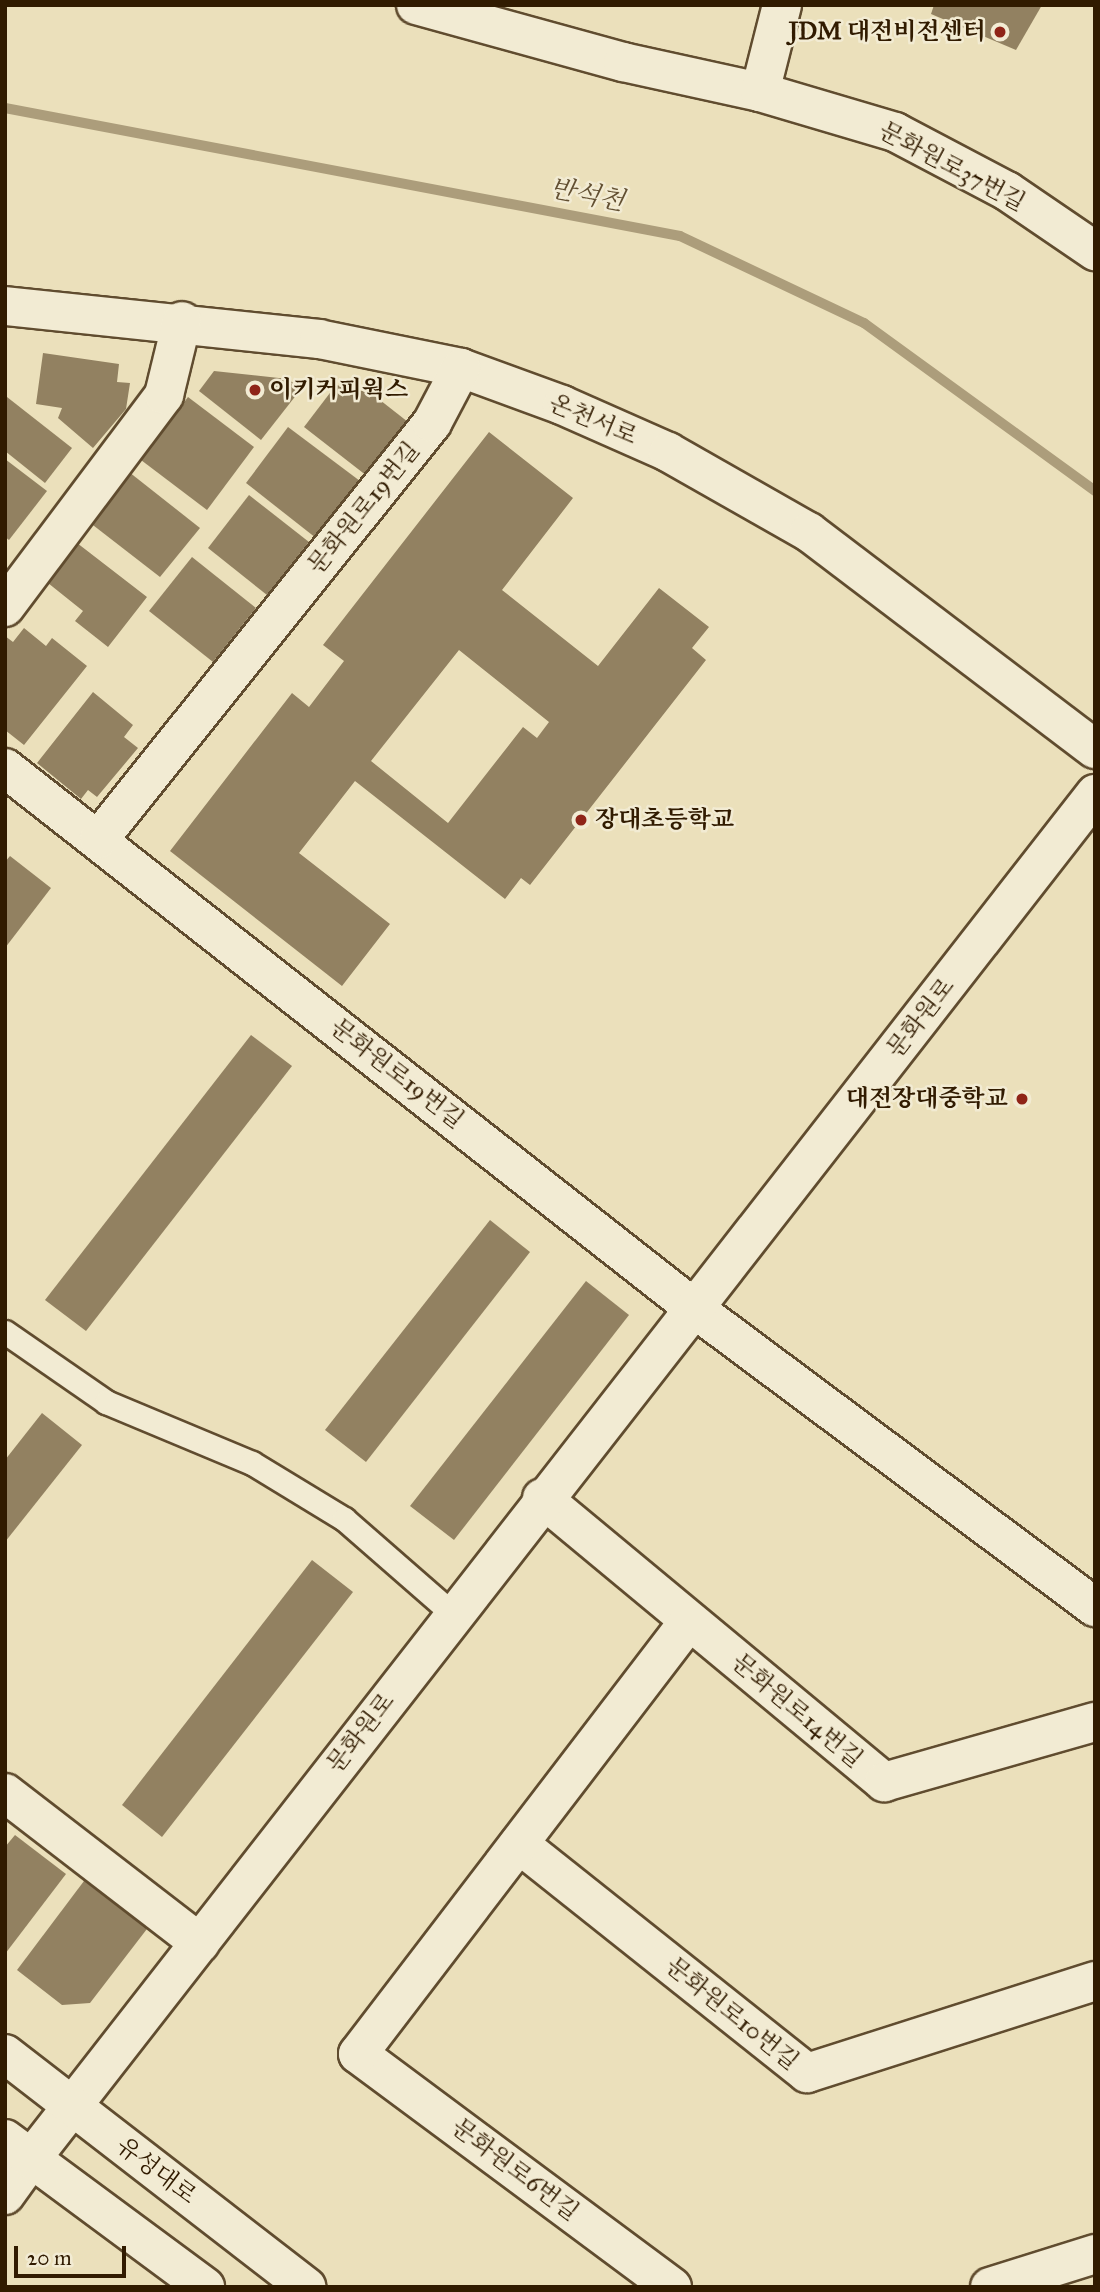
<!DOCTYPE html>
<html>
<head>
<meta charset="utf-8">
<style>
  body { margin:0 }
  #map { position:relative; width:1100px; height:2292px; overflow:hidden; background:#ebe0bb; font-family:"IM FELL Great Primer","Noto Serif KR",serif }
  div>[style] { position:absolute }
  .stream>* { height:10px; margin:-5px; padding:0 5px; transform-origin:5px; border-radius:5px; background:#ac9d7b }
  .building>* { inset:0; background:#928161 }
  .roads { filter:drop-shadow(2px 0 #604c2f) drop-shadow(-2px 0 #604c2f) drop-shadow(0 2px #604c2f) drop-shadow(0 -2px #604c2f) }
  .service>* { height:23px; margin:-11.5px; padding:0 11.5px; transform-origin:11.5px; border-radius:11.5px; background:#f2ebd3 }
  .minor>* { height:38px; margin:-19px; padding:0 19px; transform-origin:19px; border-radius:19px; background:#f2ebd3 }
  .tertiary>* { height:38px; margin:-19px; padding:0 19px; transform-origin:19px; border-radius:19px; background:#f2ebd3 }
  .secondary>* { height:38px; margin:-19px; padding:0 19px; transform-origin:19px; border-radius:19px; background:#f2ebd3 }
  .dots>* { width:19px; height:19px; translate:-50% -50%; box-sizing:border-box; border:4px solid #f2ebd3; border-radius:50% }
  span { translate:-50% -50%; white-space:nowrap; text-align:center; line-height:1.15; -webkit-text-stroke:5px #f2ebd3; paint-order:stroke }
  .poi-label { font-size:24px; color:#311b00; font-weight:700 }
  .right { translate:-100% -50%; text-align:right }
  .left { translate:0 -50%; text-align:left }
  .street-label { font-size:24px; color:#311b00 }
  .water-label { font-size:26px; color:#624f31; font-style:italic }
  .frame { position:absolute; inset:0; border:7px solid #311b00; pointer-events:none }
  .scale { position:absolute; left:14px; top:2246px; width:112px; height:32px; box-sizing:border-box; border:4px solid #311b00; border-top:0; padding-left:9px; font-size:21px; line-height:24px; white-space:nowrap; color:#311b00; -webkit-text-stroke:5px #f2ebd3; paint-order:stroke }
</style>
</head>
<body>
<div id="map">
  <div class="stream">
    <i style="left:5px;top:108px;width:687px;rotate:10.74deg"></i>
    <i style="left:680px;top:236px;width:204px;rotate:25.3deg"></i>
    <i style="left:864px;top:323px;width:286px;rotate:36deg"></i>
  </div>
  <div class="building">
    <i style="clip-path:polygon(934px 5px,1042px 5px,1016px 50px,931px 14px)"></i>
    <i style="clip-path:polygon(43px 353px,119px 364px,117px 382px,130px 383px,126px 409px,93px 448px,58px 418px,62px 408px,36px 404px)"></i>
    <i style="clip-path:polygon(214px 371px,288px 379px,301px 389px,261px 440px,199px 391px)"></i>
    <i style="clip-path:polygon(336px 385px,371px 393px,408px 422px,367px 476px,304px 427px)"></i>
    <i style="clip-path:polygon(7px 397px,72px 448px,45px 483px,5px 451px)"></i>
    <i style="clip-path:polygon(188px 397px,254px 447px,207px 510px,141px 460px)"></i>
    <i style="clip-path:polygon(288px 427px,360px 481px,316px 538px,246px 483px)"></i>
    <i style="clip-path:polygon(evenodd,489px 432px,573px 498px,502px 590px,598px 666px,659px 588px,709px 627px,692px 648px,706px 660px,530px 885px,521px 878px,505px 899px,355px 781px,299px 853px,390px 924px,342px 986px,170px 851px,292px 693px,309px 707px,344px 661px,323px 645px,489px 432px,459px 650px,549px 722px,537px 738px,523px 727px,448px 823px,371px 761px,459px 650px)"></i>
    <i style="clip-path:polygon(5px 459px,47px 491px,9px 540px,5px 537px)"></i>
    <i style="clip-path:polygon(129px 472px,200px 528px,160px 577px,89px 522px)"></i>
    <i style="clip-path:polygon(249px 495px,309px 542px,267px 595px,208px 548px)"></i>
    <i style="clip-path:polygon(68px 536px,147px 597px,108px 647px,75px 621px,83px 611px,38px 575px)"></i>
    <i style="clip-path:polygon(192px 557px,256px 608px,213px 662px,149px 611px)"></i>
    <i style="clip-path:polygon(24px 628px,46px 646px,52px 638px,87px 666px,24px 745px,5px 730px,5px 636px,13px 642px)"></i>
    <i style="clip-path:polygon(93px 692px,133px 725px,124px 737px,138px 748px,97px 797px,88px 790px,81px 799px,37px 763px)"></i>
    <i style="clip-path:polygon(10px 856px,51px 888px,5px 948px,5px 862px)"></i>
    <i style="clip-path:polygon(251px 1035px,292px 1066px,86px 1331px,45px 1300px)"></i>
    <i style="clip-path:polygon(490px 1220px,530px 1252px,366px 1462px,325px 1430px)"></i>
    <i style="clip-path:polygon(586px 1281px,629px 1315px,454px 1540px,410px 1506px)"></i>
    <i style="clip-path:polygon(42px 1413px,82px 1445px,5px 1542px,5px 1460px)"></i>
    <i style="clip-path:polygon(312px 1560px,353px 1592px,162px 1837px,122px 1805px)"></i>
    <i style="clip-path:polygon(15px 1835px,66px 1874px,5px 1954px,5px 1847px)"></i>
    <i style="clip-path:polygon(87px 1877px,150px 1925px,90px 2003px,62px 2005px,17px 1970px)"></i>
  </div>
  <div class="roads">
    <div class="service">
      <i style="left:5px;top:1332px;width:123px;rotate:34.7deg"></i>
      <i style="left:106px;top:1402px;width:158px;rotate:22.7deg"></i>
      <i style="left:252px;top:1463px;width:108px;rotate:31.3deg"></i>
      <i style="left:344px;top:1519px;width:145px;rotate:41.1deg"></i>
    </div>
    <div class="minor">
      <i style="left:416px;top:5px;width:215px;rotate:15.4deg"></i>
      <i style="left:623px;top:62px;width:140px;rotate:12.4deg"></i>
      <i style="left:760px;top:92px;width:141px;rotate:16.5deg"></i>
      <i style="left:895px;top:132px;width:127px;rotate:27.8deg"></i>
      <i style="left:1007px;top:191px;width:107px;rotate:34.3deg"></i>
      <i style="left:760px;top:92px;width:90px;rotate:-75.8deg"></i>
      <i style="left:5px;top:306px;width:316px;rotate:6deg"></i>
      <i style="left:319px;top:339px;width:145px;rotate:11.5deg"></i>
      <i style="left:461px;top:368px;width:108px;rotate:20.1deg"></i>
      <i style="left:562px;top:405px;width:116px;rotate:23.9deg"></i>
      <i style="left:668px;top:452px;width:162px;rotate:29.6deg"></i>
      <i style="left:809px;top:532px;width:359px;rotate:37.2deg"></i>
      <i style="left:5px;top:607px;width:265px;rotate:-53.1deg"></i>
      <i style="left:164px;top:395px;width:76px;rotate:-76.3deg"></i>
      <i style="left:5px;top:768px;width:877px;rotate:38.1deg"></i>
      <i style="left:695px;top:1309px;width:499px;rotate:36.7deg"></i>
      <i style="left:99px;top:839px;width:533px;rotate:-51.32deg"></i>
      <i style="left:432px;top:423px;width:62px;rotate:-62.2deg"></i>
      <i style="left:542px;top:1498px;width:445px;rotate:39.7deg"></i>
      <i style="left:884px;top:1782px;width:219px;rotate:-15.9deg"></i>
      <i style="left:5px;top:1793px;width:246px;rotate:37.6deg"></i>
      <i style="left:519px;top:1844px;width:368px;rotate:38.5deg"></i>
      <i style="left:807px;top:2073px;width:302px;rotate:-17.7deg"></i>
      <i style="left:5px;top:2195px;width:44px;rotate:-54.2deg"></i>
      <i style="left:672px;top:2287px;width:391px;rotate:-143.4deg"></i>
      <i style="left:358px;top:2054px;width:545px;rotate:-52.6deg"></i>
      <i style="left:990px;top:2287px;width:110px;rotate:-17.4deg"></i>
    </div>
    <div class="tertiary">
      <i style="left:31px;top:2159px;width:1731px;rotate:-52.06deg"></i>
    </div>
    <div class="secondary">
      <i style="left:5px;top:2054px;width:381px;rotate:37.7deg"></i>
      <i style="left:5px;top:2139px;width:249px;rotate:36.5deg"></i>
    </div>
  </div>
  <div class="dots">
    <i style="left:1000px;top:32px;background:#8f2418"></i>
    <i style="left:255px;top:390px;background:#8f2418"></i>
    <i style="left:581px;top:820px;background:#8f2418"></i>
    <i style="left:1022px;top:1099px;background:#8f2418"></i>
  </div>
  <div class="poi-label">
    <span class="right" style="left:986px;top:32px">JDM 대전비전센터</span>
    <span class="left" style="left:269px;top:390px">이키커피웍스</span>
    <span class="left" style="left:595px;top:820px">장대초등학교</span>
    <span class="right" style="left:1008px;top:1099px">대전장대중학교</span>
  </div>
  <div class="street-label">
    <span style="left:952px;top:167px;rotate:28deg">문화원로37번길</span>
    <span style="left:593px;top:420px;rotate:23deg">온천서로</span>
    <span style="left:364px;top:508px;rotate:-51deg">문화원로19번길</span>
    <span style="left:921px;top:1018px;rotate:-52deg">문화원로</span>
    <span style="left:397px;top:1074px;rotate:38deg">문화원로19번길</span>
    <span style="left:797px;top:1711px;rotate:40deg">문화원로14번길</span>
    <span style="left:361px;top:1733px;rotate:-52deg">문화원로</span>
    <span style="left:732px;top:2014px;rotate:39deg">문화원로10번길</span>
    <span style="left:515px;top:2170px;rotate:37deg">문화원로6번길</span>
    <span style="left:156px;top:2171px;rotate:37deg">유성대로</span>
  </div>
  <div class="water-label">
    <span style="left:587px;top:195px;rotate:11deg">반석천</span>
  </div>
  <div class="frame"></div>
  <div class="scale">20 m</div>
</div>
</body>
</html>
